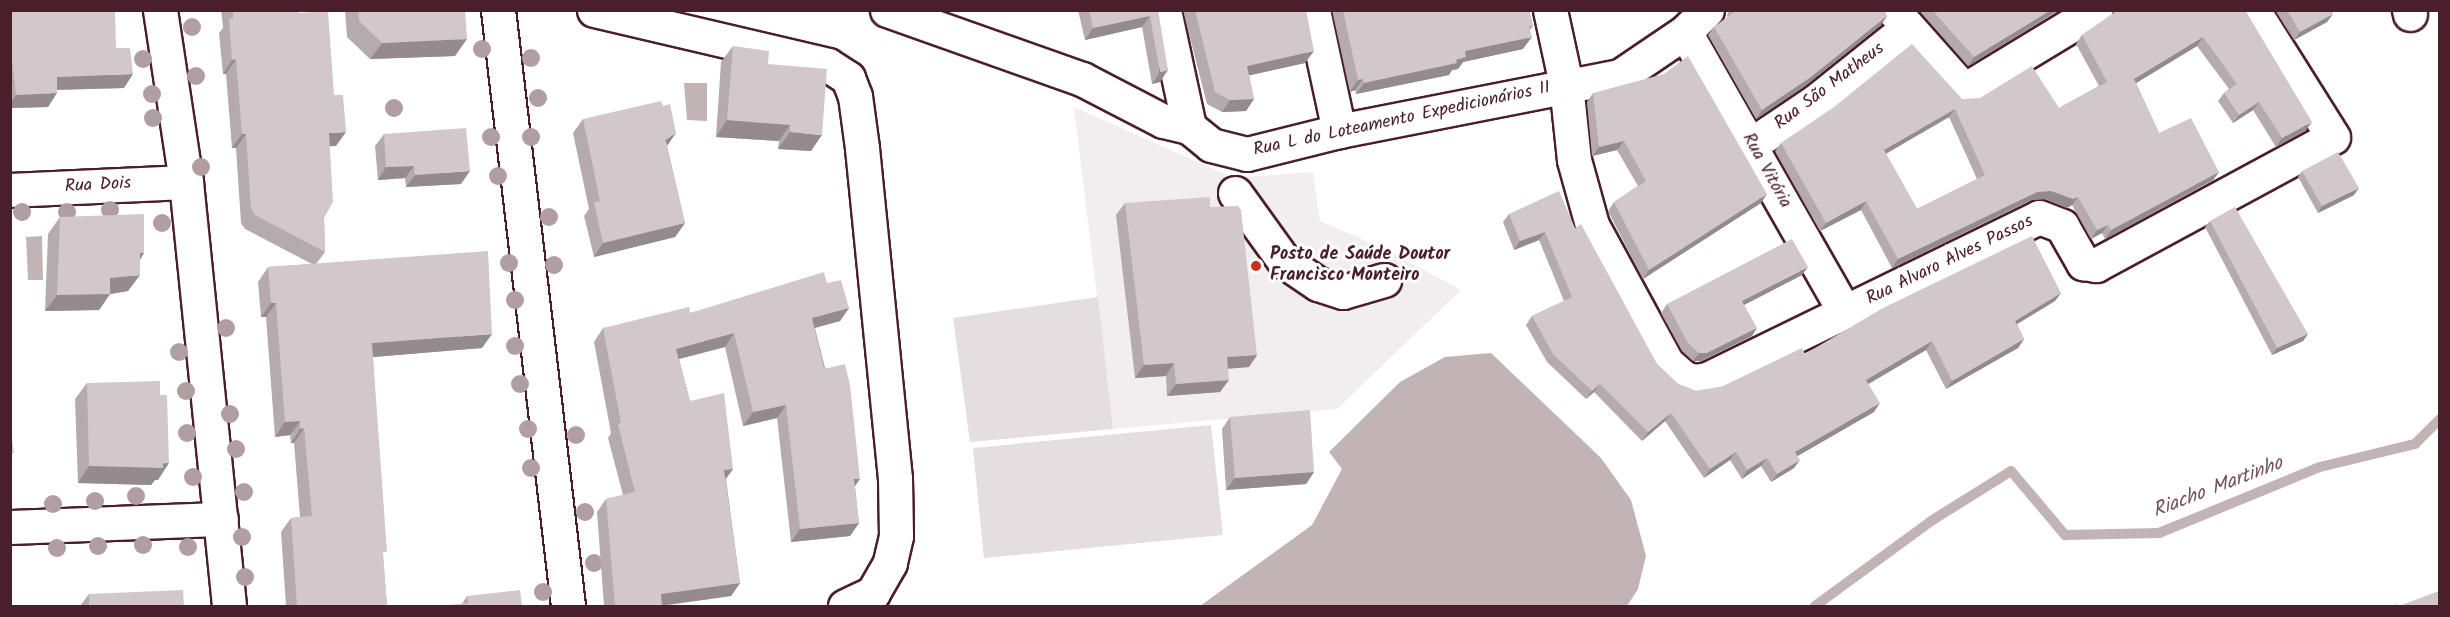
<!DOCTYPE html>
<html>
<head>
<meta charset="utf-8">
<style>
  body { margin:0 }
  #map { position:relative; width:2450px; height:617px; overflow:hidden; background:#fff; font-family:Kalam,sans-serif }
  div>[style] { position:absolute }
  .built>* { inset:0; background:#f2eeef }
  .green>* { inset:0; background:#e5dee0 }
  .water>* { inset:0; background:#c1b3b6 }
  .stream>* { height:10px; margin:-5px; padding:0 5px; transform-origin:5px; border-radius:5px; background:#c1b3b6 }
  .roads { filter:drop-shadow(2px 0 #4a1f2b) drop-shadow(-2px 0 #4a1f2b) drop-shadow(0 2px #4a1f2b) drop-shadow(0 -2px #4a1f2b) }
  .minor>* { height:33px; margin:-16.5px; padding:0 16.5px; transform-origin:16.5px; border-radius:16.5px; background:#fff }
  .trees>* { width:18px; height:18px; margin:-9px; border-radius:50%; background:#b19ea3 }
  .wall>* { inset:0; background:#b5abaf }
  .shaded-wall>* { inset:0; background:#938b8e }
  .building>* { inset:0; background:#d2c7cb }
  .dots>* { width:16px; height:16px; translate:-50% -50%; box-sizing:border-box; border:3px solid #fff; border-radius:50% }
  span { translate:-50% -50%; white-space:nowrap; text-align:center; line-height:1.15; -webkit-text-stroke:6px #fff; paint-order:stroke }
  .street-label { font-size:18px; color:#4a1f2b }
  .poi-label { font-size:18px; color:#4a1f2b; font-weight:700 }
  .left { translate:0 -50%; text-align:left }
  .water-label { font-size:20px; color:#74535c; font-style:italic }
  .frame { position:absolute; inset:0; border:12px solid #4a1f2b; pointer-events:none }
</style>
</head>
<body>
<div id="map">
  <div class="built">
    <i style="clip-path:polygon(1074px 107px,1234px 178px,1313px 172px,1320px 221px,1387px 250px,1461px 290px,1337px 409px,1113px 429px)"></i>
  </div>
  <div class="green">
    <i style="clip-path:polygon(1098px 297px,1113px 429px,970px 442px,953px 318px)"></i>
    <i style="clip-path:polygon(1211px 425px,1223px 535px,984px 558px,973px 448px)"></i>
  </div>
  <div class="water">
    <i style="clip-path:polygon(684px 83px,707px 83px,707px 121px,687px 120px)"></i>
    <i style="clip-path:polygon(42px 236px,43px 280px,28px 280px,26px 237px)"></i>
    <i style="clip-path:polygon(1491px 353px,1601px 458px,1631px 500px,1646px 556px,1638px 589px,1627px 606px,1200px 606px,1312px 525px,1342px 469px,1329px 452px,1400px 382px,1445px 357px)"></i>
  </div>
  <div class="stream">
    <i style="left:1815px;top:606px;width:144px;rotate:-36.2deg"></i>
    <i style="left:1931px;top:521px;width:94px;rotate:-32deg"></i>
    <i style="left:2011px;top:471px;width:84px;rotate:49.8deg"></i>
    <i style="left:2065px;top:535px;width:94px;rotate:-1.2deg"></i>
    <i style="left:2159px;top:533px;width:174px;rotate:-22.3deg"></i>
    <i style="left:2320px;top:467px;width:98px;rotate:-13.6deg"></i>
    <i style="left:2415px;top:444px;width:35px;rotate:-45deg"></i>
  </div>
  <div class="roads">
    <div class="minor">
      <i style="left:160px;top:10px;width:174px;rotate:81.4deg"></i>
      <i style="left:186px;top:182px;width:426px;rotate:84.2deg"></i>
      <i style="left:498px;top:10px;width:600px;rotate:83.3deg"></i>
      <i style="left:594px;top:10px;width:240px;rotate:13.2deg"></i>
      <i style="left:828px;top:65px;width:24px;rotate:33deg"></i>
      <i style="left:848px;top:78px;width:19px;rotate:69deg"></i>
      <i style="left:855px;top:96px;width:52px;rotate:82.3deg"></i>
      <i style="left:862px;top:148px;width:332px;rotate:84.3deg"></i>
      <i style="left:895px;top:478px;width:58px;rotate:89deg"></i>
      <i style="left:896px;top:536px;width:28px;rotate:103deg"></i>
      <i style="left:890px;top:563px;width:34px;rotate:120deg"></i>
      <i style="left:873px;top:593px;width:31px;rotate:155deg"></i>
      <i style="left:887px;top:10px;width:207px;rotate:19.5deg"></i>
      <i style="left:1082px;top:79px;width:91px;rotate:27.4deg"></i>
      <i style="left:1163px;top:121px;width:27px;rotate:13deg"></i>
      <i style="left:1189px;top:127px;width:28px;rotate:39deg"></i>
      <i style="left:1211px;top:145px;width:37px;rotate:14deg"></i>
      <i style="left:1247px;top:154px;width:95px;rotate:-14deg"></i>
      <i style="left:1339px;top:131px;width:286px;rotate:-11.1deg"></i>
      <i style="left:1620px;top:76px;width:78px;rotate:-34.1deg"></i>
      <i style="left:1685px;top:32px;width:31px;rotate:-45deg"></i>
      <i style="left:1164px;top:10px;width:120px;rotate:77.9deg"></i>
      <i style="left:1313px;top:10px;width:124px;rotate:77.9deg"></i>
      <i style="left:1550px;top:10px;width:76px;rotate:77.8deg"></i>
      <i style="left:1566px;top:84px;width:76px;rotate:84deg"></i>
      <i style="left:1574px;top:160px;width:67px;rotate:74.5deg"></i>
      <i style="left:1592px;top:225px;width:157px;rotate:61.5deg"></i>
      <i style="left:1667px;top:363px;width:23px;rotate:41deg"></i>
      <i style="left:1684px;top:378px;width:11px;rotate:15deg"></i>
      <i style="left:1695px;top:381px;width:12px;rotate:-9deg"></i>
      <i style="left:1707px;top:379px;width:369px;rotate:-26deg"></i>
      <i style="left:2039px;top:217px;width:25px;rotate:21deg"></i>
      <i style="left:2062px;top:226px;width:43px;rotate:60.4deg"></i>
      <i style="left:2083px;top:263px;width:13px;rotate:9deg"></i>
      <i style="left:2096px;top:265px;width:269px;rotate:-28.4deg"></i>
      <i style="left:2333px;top:137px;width:150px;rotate:-122.2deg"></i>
      <i style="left:1893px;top:10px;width:107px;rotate:48.4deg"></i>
      <i style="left:1964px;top:90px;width:154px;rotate:-31.2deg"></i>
      <i style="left:2409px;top:10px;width:4px;rotate:76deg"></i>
      <i style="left:1685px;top:32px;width:322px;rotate:60.3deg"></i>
      <i style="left:1752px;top:144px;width:77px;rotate:-33.9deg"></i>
      <i style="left:1816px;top:101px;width:117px;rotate:-38.7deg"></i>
      <i style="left:10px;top:190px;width:176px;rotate:-2.6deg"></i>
      <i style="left:1235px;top:193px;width:84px;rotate:54.2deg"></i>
      <i style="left:1284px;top:261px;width:41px;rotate:34.1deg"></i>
      <i style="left:1318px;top:284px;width:26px;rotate:18deg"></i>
      <i style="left:1343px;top:292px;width:43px;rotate:-16.3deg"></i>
      <i style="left:10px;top:527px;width:211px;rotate:-2.2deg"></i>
    </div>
  </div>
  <div class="trees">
    <i style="left:192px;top:27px"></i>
    <i style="left:482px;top:49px"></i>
    <i style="left:531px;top:58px"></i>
    <i style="left:143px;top:59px"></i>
    <i style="left:196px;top:76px"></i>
    <i style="left:152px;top:94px"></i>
    <i style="left:538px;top:98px"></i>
    <i style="left:394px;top:108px"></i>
    <i style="left:153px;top:118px"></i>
    <i style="left:491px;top:137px"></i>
    <i style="left:531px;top:137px"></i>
    <i style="left:201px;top:167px"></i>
    <i style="left:498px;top:176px"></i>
    <i style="left:110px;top:210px"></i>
    <i style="left:22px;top:212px"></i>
    <i style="left:67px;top:212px"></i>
    <i style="left:549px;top:217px"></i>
    <i style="left:162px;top:223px"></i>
    <i style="left:509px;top:263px"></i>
    <i style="left:554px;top:265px"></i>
    <i style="left:515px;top:300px"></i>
    <i style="left:226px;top:328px"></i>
    <i style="left:515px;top:346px"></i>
    <i style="left:179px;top:352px"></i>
    <i style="left:520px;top:384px"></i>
    <i style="left:186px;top:391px"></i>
    <i style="left:230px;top:414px"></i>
    <i style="left:528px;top:429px"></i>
    <i style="left:187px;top:433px"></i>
    <i style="left:576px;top:435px"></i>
    <i style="left:236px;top:449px"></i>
    <i style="left:531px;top:468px"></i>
    <i style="left:193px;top:477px"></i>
    <i style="left:244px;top:492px"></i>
    <i style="left:136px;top:496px"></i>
    <i style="left:95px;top:501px"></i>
    <i style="left:53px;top:504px"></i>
    <i style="left:585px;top:512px"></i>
    <i style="left:242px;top:537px"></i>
    <i style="left:143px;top:545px"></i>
    <i style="left:98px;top:546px"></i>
    <i style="left:188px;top:547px"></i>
    <i style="left:57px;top:548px"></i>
    <i style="left:594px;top:563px"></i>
    <i style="left:245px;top:577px"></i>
    <i style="left:543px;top:592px"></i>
  </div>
  <div class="wall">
    <i style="clip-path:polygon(10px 10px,124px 88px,57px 90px,48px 107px,10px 108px)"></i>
    <i style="clip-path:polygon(221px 10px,298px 10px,336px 146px,329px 146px,324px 218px,325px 252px,316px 264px,482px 348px,373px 357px,383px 558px,387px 606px,286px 606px,281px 532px,291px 518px,300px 517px,294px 443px,291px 443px,290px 435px,275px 437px,266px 317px,261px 317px,258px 282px,268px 267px,312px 264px,245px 229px,241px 223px,236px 148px,232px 148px,226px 74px,223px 74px,219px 33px,223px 28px)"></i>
    <i style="clip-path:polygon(345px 10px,465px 10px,455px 56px,370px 59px,347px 37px)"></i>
    <i style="clip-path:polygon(1078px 10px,1158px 10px,1160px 82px,1152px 84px,1142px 27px,1085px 40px)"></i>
    <i style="clip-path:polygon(1183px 10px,1306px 10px,1305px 63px,1249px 75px,1254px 99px,1246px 111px,1222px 112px,1207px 104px)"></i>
    <i style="clip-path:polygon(1332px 10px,1529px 10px,1533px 26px,1530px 30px,1523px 49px,1463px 62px,1458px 69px,1452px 70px,1449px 75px,1356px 94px,1355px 90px,1350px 92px)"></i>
    <i style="clip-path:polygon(1730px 10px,1884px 10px,1887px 16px,1881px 25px,1805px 86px,1756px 119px,1708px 35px,1714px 27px,1728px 17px,1727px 15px)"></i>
    <i style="clip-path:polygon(1919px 10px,2059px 10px,1968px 66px)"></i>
    <i style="clip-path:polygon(evenodd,2114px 10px,2245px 10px,2306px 130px,2276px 147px,2253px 110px,2233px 123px,2218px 101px,2224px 93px,2229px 89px,2197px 46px,2136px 83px,2159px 133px,2219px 172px,2213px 180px,2105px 239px,2102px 233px,2091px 239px,2072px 205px,2067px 208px,2045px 199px,2031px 200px,1892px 268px,1861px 210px,1820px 231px,1775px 151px,1781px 143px,1962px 99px,2059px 108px,2099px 86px,2076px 44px,2082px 35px,2113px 14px,2114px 10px,1949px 117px,1977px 179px,1917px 209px,1886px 154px,1949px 117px)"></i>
    <i style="clip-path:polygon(2275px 10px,2332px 10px,2327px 22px,2294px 40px)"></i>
    <i style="clip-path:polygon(733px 46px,768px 64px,811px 151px,778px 149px,779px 141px,716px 137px,721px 62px)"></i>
    <i style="clip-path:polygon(1593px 93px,1761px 203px,1643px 279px,1608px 211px,1614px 202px,1638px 186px,1617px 150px,1592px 156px,1587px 102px)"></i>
    <i style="clip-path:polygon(583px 119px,667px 146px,685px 223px,675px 237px,594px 257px,584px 216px,589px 209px,573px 133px)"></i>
    <i style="clip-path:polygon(384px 134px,461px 184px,406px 187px,405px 178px,378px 180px,375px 146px)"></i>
    <i style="clip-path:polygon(2302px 171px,2354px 195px,2318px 213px,2298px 177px)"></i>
    <i style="clip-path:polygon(1125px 203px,1210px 207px,1257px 355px,1249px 367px,1228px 369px,1220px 392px,1167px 396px,1166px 376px,1135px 378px,1116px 215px)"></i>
    <i style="clip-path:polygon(1509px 214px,1575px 228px,1657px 364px,1678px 384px,1696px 391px,1721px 387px,1805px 354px,2061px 293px,2055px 301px,2017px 324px,2024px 339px,2018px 348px,1946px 389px,1926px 350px,1868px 384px,1874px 412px,1797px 456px,1794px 468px,1771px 482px,1761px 466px,1742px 479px,1730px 460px,1704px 478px,1665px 421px,1642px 441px,1594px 392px,1586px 399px,1547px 362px,1526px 325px,1532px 316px,1564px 301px,1539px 240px,1514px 250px,1503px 222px)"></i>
    <i style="clip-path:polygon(60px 217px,144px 253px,140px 260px,128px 291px,110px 294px,99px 310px,45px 311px,48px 234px)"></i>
    <i style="clip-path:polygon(2210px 221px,2308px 334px,2303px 341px,2272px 355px,2205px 227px)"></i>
    <i style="clip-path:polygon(1802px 275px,1744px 305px,1752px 336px,1701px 361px,1693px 361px,1682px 351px,1661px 313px,1667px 304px)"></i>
    <i style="clip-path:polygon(827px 283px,849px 308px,840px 321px,815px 328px,855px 487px,859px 523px,850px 536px,791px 542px,777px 418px,743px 426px,725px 347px,679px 359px,690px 401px,733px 469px,726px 479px,740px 583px,731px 596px,662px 606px,604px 606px,597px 512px,606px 499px,623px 495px,608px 438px,611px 433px,594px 342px,603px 328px,690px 313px)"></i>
    <i style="clip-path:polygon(87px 383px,158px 480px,155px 480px,151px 485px,78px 483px,75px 399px)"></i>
    <i style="clip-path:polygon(1230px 417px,1314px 472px,1306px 484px,1226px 490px,1222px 429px)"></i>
    <i style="clip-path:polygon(89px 594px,184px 606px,80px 606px)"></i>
    <i style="clip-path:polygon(467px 596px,522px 606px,462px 604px)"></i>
  </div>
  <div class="shaded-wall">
    <i style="clip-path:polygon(2051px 10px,2059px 10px,1968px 66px,1974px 57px)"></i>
    <i style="clip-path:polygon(2333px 14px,2327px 22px,2294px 40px,2300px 32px)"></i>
    <i style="clip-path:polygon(1150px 16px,1142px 27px,1085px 40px,1093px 28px)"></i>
    <i style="clip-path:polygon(1887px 16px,1881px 25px,1805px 86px,1756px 119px,1762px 110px)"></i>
    <i style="clip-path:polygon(1532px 37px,1523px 49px,1463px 62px,1458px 69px,1452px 70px,1449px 75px,1356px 94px,1364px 83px,1465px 51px)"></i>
    <i style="clip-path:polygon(2203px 37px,2197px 46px,2128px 88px,2134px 79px)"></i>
    <i style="clip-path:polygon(467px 39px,455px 56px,370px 59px,382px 43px)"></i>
    <i style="clip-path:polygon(1314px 51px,1305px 63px,1238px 78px,1247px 66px)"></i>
    <i style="clip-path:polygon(236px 59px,226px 74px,223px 74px,232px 60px)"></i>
    <i style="clip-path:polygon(1168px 70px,1160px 82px,1152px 84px,1160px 72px)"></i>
    <i style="clip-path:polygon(133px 74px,124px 88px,47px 90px,57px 77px)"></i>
    <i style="clip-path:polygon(1363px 79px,1355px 90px,1350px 92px,1358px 80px)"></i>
    <i style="clip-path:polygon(57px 93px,48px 107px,10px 108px,10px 103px,16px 95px)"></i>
    <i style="clip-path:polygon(1254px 99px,1246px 111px,1222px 112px,1230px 100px)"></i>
    <i style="clip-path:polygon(2259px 102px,2253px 110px,2233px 123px,2239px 115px)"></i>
    <i style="clip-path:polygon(1955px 109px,1949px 117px,1878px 158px,1884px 150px)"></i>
    <i style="clip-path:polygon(727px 120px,790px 125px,779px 141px,716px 137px)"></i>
    <i style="clip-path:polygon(2312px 122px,2306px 130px,2276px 147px,2282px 138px)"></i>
    <i style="clip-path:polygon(346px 132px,336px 146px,319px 147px,329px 133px)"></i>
    <i style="clip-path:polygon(790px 132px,822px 135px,811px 151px,778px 149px)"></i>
    <i style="clip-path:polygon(676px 133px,667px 146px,665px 140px)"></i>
    <i style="clip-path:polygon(242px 134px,246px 134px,236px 148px,232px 148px)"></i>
    <i style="clip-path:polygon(1624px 141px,1617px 150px,1592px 156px,1599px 147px)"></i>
    <i style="clip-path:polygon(414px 166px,405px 178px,378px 180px,386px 167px)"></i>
    <i style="clip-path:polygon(470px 171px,461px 184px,406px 187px,415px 175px)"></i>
    <i style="clip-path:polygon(2219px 172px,2213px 180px,2105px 239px,2111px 230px)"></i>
    <i style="clip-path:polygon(2359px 188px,2354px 195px,2318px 213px,2322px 206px)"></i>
    <i style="clip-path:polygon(2051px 191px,2078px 197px,2072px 205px,2067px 208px,2045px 199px,2031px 200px,1892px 268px,1898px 259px,2037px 192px)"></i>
    <i style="clip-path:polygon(1767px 194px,1761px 203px,1643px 279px,1649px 270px)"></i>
    <i style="clip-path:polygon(1866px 201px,1861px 210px,1820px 231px,1826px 223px)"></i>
    <i style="clip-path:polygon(685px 223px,675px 237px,594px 257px,603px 243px)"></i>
    <i style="clip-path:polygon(2108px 225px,2102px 233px,2091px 239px,2097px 230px)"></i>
    <i style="clip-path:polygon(1545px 232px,1539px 240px,1514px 250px,1520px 241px)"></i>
    <i style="clip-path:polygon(140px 253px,144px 253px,133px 270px)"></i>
    <i style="clip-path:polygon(1808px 267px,1802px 275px,1736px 309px,1742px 301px)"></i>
    <i style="clip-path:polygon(140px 275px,128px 291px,110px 294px,99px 310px,45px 311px,57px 295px,110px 278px)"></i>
    <i style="clip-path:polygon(2061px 293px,2055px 301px,2009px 329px,2015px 321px)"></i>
    <i style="clip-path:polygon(271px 303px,276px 303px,266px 317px,261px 317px)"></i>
    <i style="clip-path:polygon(849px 308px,840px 321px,803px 331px,812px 318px)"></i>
    <i style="clip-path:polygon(1757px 328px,1752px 336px,1701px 361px,1693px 361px,1699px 353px)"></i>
    <i style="clip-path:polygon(734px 333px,725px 347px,667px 362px,676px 349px)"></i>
    <i style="clip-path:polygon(492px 334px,482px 348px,362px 358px,372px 343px)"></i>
    <i style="clip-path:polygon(2308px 334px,2303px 341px,2272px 355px,2277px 348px)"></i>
    <i style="clip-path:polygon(2024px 339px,2018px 348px,1946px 389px,1952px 381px)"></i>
    <i style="clip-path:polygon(1932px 341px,1926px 350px,1860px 389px,1866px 380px)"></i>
    <i style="clip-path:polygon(1257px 355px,1249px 367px,1218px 369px,1227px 357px)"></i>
    <i style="clip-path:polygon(1174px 363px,1166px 376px,1135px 378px,1144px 365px)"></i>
    <i style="clip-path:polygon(1229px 380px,1220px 392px,1167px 396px,1176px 384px)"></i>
    <i style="clip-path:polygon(1600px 384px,1594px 392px,1586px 399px,1592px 391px)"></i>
    <i style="clip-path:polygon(1880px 403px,1874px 412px,1789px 461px,1795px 452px)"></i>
    <i style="clip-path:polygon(786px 405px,777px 418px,743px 426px,753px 412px)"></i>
    <i style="clip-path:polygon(1671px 413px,1665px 421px,1642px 441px,1648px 432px)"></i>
    <i style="clip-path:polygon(300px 421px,290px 435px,275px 437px,285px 422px)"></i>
    <i style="clip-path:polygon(304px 428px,294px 443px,291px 443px,300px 429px)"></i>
    <i style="clip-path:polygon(1736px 452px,1730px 460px,1704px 478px,1710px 469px)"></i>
    <i style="clip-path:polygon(1767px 458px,1761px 466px,1742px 479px,1747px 470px)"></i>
    <i style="clip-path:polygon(1800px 460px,1794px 468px,1771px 482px,1777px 474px)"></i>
    <i style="clip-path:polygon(169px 463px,158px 480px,155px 480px,151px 485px,78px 483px,89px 466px)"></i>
    <i style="clip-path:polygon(733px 469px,723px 482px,724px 470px)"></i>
    <i style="clip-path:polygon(1314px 472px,1306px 484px,1226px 490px,1235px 478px)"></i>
    <i style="clip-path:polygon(854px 479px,860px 479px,851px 492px)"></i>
    <i style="clip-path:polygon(859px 523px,850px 536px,791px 542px,800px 529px)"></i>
    <i style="clip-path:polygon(740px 583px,731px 596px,657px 606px,661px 594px)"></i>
  </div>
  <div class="building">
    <i style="clip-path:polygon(10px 10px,115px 10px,116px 48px,130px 48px,133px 74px,57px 77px,57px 93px,16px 95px,10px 43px)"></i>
    <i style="clip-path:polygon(233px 10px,298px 10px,298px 13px,328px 11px,334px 95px,343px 95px,346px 132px,329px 133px,333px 202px,324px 218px,325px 252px,255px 215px,251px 209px,246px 134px,242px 134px,236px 59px,232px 60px,229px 19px,233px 18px)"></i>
    <i style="clip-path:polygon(358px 10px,465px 10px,467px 39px,382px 43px,359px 21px)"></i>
    <i style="clip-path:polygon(1089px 10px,1158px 10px,1168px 70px,1160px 72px,1150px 16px,1093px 28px)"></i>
    <i style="clip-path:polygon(1195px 10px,1306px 10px,1314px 51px,1247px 66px,1254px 99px,1230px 100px,1215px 92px)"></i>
    <i style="clip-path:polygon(1343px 10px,1529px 10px,1533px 26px,1529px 26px,1532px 37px,1465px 51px,1466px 57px,1456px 60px,1457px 63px,1364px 83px,1363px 79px,1358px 80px)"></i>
    <i style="clip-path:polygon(1735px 10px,1884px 10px,1887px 16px,1811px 77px,1762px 110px,1714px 27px,1735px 11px)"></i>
    <i style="clip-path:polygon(1932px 10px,2051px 10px,1974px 57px)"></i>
    <i style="clip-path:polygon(evenodd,2118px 10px,2245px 10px,2312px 122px,2282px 138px,2259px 102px,2239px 115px,2224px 93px,2237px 84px,2203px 37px,2134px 79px,2159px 133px,2191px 118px,2219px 172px,2111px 230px,2108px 225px,2097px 230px,2078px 197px,2073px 199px,2051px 191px,2037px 192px,1898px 259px,1866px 201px,1826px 223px,1781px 143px,1834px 107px,1912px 44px,1962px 99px,1980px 98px,2032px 66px,2059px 108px,2107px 82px,2082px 35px,2118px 10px,1955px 109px,1985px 175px,1917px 209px,1884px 150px,1955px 109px)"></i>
    <i style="clip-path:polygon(2287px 10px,2332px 10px,2333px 14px,2300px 32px)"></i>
    <i style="clip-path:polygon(733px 46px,769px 51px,768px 64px,827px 69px,822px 135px,790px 132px,790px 125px,727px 120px)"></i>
    <i style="clip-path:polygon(1688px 56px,1767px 194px,1649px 270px,1614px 202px,1646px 181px,1624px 141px,1599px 147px,1593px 93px,1664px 74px)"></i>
    <i style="clip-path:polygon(661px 101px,663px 106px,670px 104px,676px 133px,665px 140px,685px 223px,603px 243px,594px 202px,600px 201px,583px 119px)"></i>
    <i style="clip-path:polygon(466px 128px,470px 171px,415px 175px,414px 166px,386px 167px,384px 134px)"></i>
    <i style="clip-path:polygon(2338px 152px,2359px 188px,2322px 206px,2302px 171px)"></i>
    <i style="clip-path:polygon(1559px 191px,1575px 228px,1581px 224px,1657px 364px,1678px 384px,1696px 391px,1721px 387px,1802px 348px,1805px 354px,1883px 308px,2032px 236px,2061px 293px,2015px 321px,2024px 339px,1952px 381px,1932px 341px,1866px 380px,1880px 403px,1795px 452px,1800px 460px,1777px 474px,1767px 458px,1747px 470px,1736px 452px,1710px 469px,1671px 413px,1648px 432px,1600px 384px,1592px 391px,1553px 354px,1532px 316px,1572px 297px,1545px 232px,1520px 241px,1509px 214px)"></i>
    <i style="clip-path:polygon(1210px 197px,1210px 207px,1238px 206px,1241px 210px,1257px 355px,1227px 357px,1229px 380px,1176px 384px,1174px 363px,1144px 365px,1125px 203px)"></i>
    <i style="clip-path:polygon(2235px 207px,2308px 334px,2277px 348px,2210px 221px)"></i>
    <i style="clip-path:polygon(144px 214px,144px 253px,140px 253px,140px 275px,110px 278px,110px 294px,57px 295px,60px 217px)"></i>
    <i style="clip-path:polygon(1792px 239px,1808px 267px,1742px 301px,1757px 328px,1707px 353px,1699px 353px,1688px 343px,1667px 304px)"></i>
    <i style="clip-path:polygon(488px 251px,492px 334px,372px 343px,387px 552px,383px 552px,387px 606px,297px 606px,291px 518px,312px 516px,304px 428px,300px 429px,300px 421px,285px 422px,276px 303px,271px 303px,268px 267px)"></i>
    <i style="clip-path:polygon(824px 272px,827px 283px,841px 280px,849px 308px,812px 318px,824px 369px,845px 364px,850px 385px,860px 479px,854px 479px,859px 523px,800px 529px,786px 405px,753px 412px,734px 333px,676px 349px,690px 401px,724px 393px,733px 469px,724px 470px,740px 583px,661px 594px,662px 606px,615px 606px,606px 499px,635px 492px,618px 424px,621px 423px,603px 328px,689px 307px,690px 313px)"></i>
    <i style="clip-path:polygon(160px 381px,160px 395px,167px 395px,169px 463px,163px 463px,163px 468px,89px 466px,87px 383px)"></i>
    <i style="clip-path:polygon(1310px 410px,1314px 472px,1235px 478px,1230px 417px)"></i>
    <i style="clip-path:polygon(10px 425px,14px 453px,10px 453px)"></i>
    <i style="clip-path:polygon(183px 590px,184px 606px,89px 606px,89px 594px)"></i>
    <i style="clip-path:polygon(520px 590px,522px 606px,439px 606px,468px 603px,467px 596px)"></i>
    <i style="clip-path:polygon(2439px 591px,2439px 606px,2392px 606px,2397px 604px,2399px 606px)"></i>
  </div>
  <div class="dots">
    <i style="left:1256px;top:266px;background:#c8321e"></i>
  </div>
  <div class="street-label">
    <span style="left:1830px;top:87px;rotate:-37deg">Rua São Matheus</span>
    <span style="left:1402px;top:120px;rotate:-12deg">Rua L do Loteamento Expedicionários II</span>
    <span style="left:1766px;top:171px;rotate:61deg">Rua Vitória</span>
    <span style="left:98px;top:186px;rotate:-3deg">Rua Dois</span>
    <span style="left:1950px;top:261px;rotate:-26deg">Rua Alvaro Alves Passos</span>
  </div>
  <div class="poi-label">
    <span class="left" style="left:1270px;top:266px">Posto de Saúde Doutor<br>Francisco Monteiro</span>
  </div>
  <div class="water-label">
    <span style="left:2218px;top:488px;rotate:-21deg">Riacho Martinho</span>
  </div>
  <div class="frame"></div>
</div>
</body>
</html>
